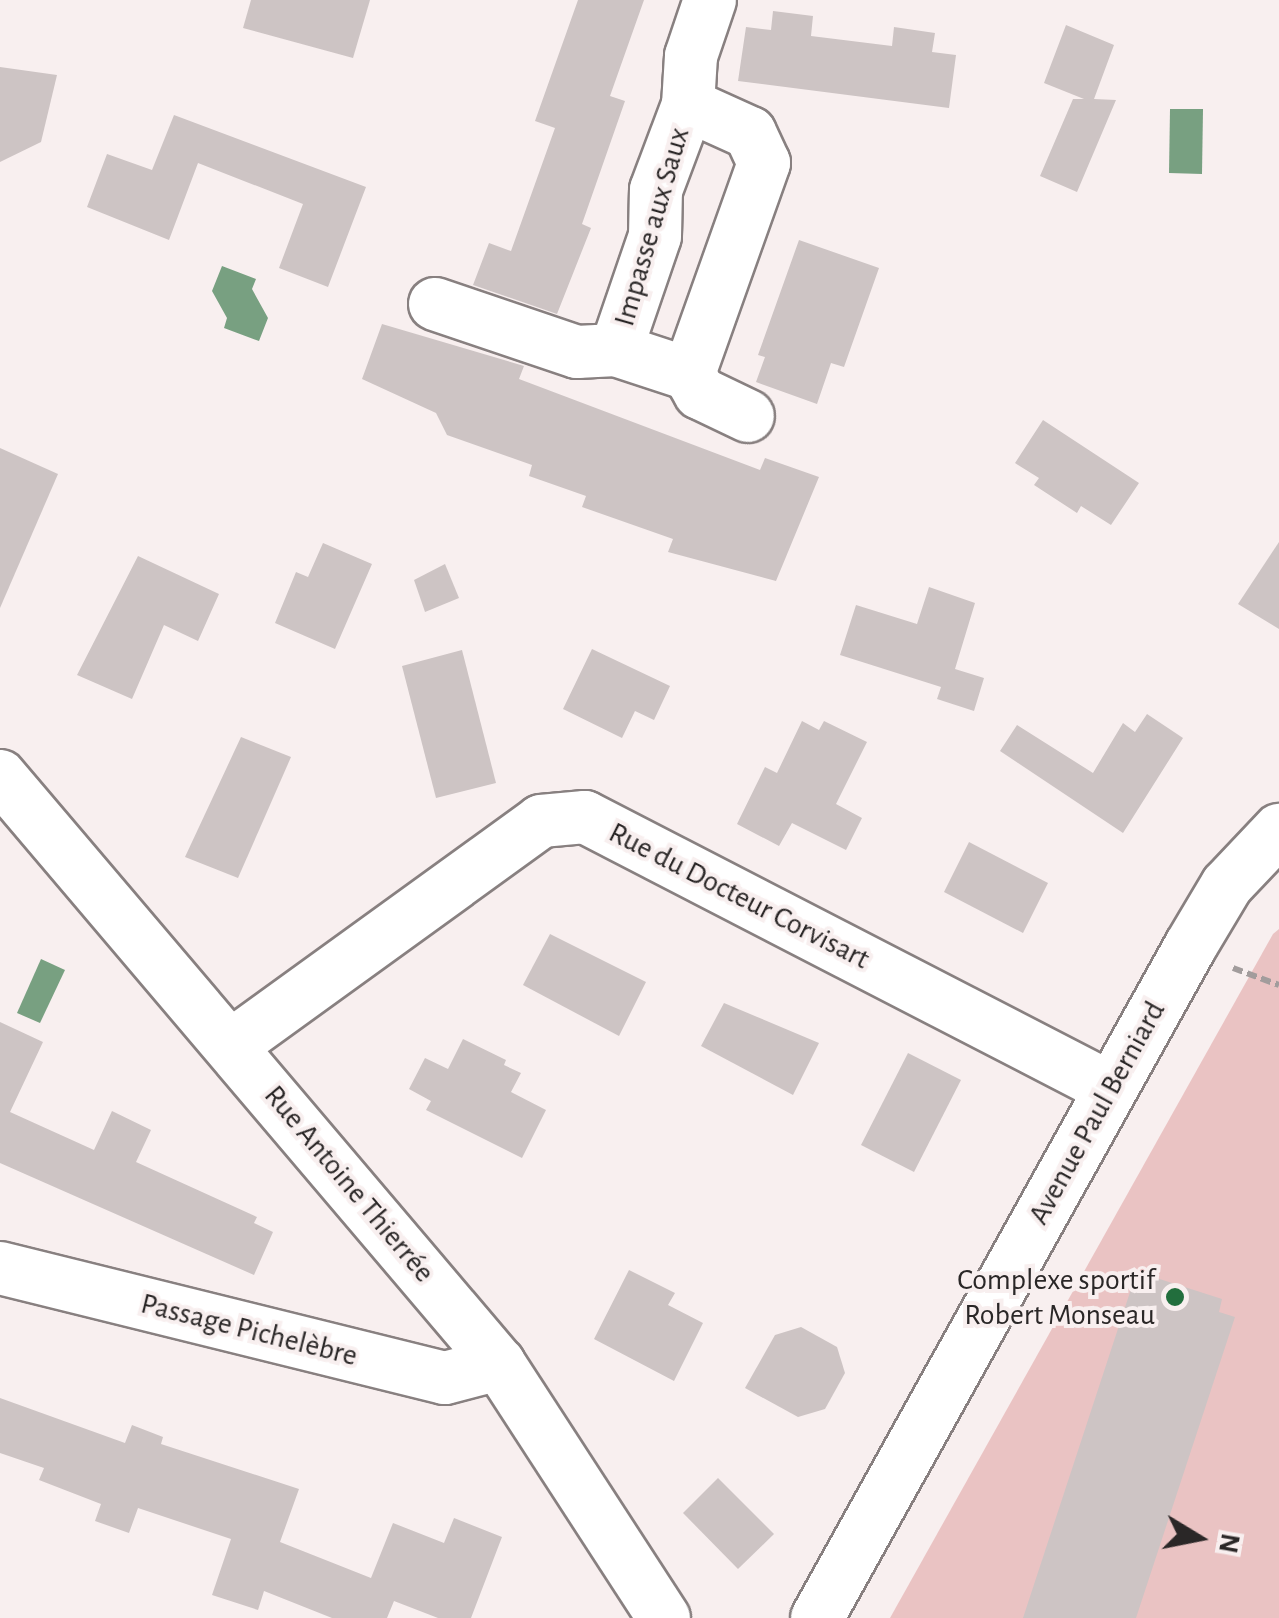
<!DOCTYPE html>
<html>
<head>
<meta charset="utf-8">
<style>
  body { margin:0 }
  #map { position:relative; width:1279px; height:1618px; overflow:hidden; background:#f8efef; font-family:"Alegreya Sans",sans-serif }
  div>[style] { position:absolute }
  .green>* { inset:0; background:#eac3c3 }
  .water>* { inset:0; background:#78a081 }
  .building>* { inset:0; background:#cdc4c4 }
  .path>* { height:6px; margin-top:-3px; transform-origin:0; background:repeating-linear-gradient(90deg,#a29c9c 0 10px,transparent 0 15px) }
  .roads { filter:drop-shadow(2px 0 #888080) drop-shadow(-2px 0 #888080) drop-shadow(0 2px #888080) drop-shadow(0 -2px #888080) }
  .minor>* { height:52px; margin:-26px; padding:0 26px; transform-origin:26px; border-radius:26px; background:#fff }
  .dots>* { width:28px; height:28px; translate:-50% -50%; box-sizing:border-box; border:5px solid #f8efef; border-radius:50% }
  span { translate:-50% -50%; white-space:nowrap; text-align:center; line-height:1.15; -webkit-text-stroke:8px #f8efef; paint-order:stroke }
  .street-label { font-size:30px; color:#2a2727 }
  .poi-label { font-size:30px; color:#2a2727 }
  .right { translate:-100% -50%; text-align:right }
  .north { position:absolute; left:1149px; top:1488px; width:100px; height:100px; -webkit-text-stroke:8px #f8efef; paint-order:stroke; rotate:100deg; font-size:28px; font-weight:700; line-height:40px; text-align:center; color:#2a2727 }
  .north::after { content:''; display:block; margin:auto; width:35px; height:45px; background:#2a2727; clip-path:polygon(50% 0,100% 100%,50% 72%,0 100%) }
</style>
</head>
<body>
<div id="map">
  <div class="green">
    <i style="clip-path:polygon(1279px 929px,1279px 1618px,890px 1618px,1273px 934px)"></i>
  </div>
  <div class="water">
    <i style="clip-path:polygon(1170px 109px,1203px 109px,1202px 174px,1169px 173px)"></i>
    <i style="clip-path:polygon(222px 266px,256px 279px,252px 289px,268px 318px,259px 341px,224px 328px,227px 318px,212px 291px)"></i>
    <i style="clip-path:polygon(41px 959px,65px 970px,40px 1023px,17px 1013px)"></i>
  </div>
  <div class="building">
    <i style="clip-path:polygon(251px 0,370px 0,353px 58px,243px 28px)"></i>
    <i style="clip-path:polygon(578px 0,644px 0,610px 96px,625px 101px,582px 224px,591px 228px,557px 314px,473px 285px,489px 243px,511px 251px,555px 128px,535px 121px)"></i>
    <i style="clip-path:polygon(773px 11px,813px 16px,811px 36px,892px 46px,894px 27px,935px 33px,932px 52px,956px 55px,949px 108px,738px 81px,746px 27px,771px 30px)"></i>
    <i style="clip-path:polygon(1066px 25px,1114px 45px,1094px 99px,1116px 100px,1077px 192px,1040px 176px,1073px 99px,1084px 99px,1044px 83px)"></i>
    <i style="clip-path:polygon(0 67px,57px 75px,41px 142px,0 162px)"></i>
    <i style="clip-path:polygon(174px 115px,366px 187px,328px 287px,279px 268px,303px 204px,198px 163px,169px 240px,87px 207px,107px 154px,152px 170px)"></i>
    <i style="clip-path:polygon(799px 240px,879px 268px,844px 367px,831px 363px,817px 404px,756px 382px,765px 357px,758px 355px)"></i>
    <i style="clip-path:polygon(382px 324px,524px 366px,519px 379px,760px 470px,765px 458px,819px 477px,776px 581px,668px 552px,673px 539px,582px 507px,586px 496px,529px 476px,532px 465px,447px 435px,436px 413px,362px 379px)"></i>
    <i style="clip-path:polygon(1043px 420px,1139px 483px,1111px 525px,1081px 506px,1077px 513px,1034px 485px,1039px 478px,1015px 463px)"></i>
    <i style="clip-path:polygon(0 448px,58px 474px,0 608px)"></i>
    <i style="clip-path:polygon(1279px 542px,1279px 629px,1238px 604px)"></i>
    <i style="clip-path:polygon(323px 543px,372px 564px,335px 649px,275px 623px,296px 572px,308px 577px)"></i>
    <i style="clip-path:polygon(138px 556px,219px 594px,198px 641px,164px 625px,132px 699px,77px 675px)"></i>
    <i style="clip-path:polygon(445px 564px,459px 598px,425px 612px,414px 580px)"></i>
    <i style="clip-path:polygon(929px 587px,975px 603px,955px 669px,984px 678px,974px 711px,937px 699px,941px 687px,840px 655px,856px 605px,917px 624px)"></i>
    <i style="clip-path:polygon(592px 649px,670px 686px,654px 720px,635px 711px,622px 738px,563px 709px)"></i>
    <i style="clip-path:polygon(462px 650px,496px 783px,436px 798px,402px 666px)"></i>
    <i style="clip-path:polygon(1147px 714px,1183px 738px,1123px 833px,1000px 751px,1017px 725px,1093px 773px,1123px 723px,1135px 732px)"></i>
    <i style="clip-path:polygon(802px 721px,819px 730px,824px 721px,867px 742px,836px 804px,862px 818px,846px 850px,792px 823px,779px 846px,737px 824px,765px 767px,777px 773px)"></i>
    <i style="clip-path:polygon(241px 737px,291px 757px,238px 878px,185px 857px)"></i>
    <i style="clip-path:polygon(969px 842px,1048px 883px,1023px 933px,944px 892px)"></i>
    <i style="clip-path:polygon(550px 934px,646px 982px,619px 1036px,523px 985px)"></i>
    <i style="clip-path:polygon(724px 1003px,819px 1043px,793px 1095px,701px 1046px)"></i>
    <i style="clip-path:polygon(0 1022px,43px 1042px,10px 1112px,94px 1150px,112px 1111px,151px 1130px,136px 1162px,257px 1217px,254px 1223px,273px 1232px,254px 1275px,0 1163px)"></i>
    <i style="clip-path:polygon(463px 1039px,506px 1060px,504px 1065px,521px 1073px,511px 1092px,546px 1110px,522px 1158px,426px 1110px,431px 1101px,409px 1089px,425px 1058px,448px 1069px)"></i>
    <i style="clip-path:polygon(908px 1053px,961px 1080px,914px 1172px,861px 1145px)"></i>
    <i style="clip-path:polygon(629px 1270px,675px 1293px,668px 1305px,703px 1323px,674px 1381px,594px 1339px)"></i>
    <i style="clip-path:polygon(1144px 1274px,1222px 1299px,1219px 1312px,1235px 1317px,1136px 1618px,1023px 1618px,1133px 1283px,1140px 1285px)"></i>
    <i style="clip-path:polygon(801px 1327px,837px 1347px,845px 1373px,825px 1409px,798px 1417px,745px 1388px,775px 1335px)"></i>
    <i style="clip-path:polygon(0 1398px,125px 1443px,132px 1425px,163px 1437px,161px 1444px,299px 1489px,280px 1542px,371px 1578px,393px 1523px,444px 1543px,454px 1518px,502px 1537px,471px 1618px,438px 1618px,394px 1601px,387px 1618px,332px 1618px,264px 1591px,258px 1610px,212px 1595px,231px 1539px,138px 1508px,129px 1533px,95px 1521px,101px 1504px,39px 1480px,44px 1468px,0 1453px)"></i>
    <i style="clip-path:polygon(718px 1478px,774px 1534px,738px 1569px,683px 1513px)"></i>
  </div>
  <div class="path">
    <i style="left:1233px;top:968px;width:49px;rotate:20.3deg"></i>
  </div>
  <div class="roads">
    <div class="minor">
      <i style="left:688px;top:105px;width:68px;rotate:24.3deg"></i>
      <i style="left:750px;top:133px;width:33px;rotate:65deg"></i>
      <i style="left:764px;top:163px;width:224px;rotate:109.6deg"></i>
      <i style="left:689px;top:374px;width:77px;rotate:-161.8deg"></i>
      <i style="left:616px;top:350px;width:120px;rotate:-71.1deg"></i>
      <i style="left:655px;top:236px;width:46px;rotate:-88.8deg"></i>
      <i style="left:656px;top:190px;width:91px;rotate:-69.4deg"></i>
      <i style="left:688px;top:105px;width:49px;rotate:-86.5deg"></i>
      <i style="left:691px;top:56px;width:59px;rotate:-71.3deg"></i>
      <i style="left:435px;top:304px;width:150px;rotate:18.7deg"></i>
      <i style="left:577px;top:352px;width:39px;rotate:-3deg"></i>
      <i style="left:689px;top:374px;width:22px;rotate:60deg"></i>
      <i style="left:700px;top:393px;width:53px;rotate:25.6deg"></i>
      <i style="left:0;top:776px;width:771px;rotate:49.68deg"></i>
      <i style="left:499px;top:1364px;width:303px;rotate:57deg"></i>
      <i style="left:232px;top:1045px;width:382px;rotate:-35.9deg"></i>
      <i style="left:541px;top:821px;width:44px;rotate:-5.2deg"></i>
      <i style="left:585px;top:817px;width:591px;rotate:27.3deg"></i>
      <i style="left:0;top:1268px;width:458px;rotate:13.9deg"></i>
      <i style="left:445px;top:1378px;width:56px;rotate:-14.5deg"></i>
      <i style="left:817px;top:1618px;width:768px;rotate:-60.93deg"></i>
      <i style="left:1190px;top:947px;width:72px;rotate:-59.2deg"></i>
      <i style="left:1227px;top:885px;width:76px;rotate:-46.6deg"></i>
    </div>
  </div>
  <div class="dots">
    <i style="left:1175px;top:1297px;background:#226e3d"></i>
  </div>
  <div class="street-label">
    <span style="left:652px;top:227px;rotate:-74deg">Impasse aux Saux</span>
    <span style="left:739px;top:896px;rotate:27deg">Rue du Docteur Corvisart</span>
    <span style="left:1097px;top:1113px;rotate:-61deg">Avenue Paul Berniard</span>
    <span style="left:349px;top:1184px;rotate:50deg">Rue Antoine Thierrée</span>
    <span style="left:249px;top:1330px;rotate:14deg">Passage Pichelèbre</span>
  </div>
  <div class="poi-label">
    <span class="right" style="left:1155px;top:1297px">Complexe sportif<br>Robert Monseau</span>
  </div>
  <div class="north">N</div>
</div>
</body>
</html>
